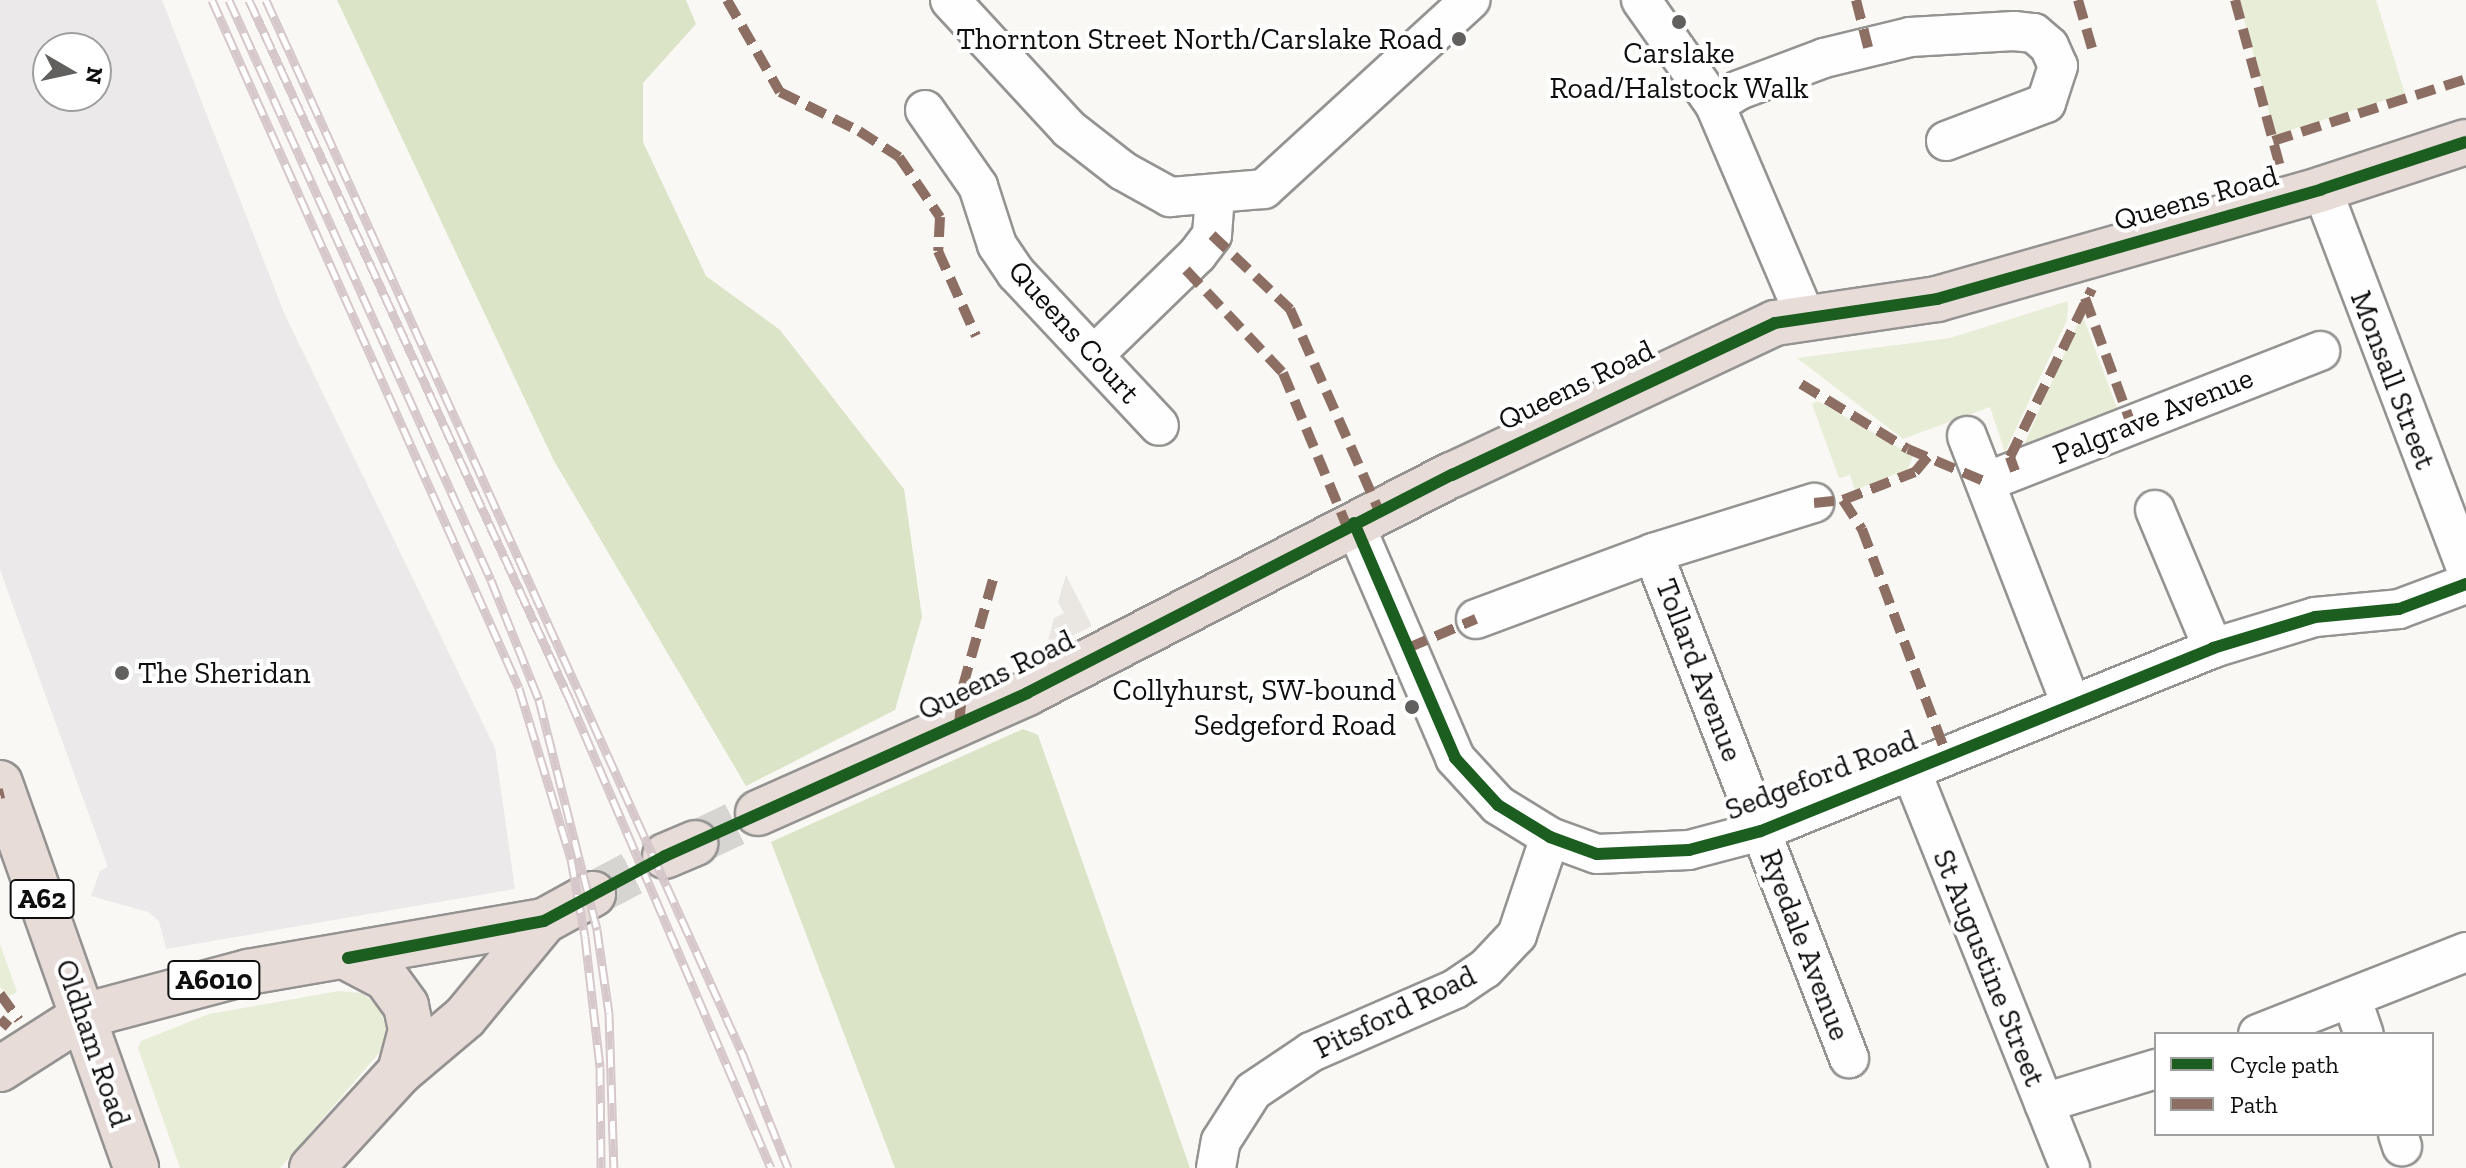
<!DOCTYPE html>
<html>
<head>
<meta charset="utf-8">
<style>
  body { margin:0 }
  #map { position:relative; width:2466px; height:1168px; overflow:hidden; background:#faf8f5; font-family:"Zilla Slab",serif }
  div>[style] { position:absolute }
  .industrial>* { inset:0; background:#ece9eb }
  .green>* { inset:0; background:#e8edd7 }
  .forest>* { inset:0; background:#dbe4c6 }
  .plaza>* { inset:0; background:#eae6e1 }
  .highway-tunnel>* { height:44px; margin-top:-22px; transform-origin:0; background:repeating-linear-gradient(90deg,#d7d5d2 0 44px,transparent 0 66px) }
  .roads { filter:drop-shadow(2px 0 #949392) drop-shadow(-2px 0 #949392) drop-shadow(0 2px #949392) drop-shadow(0 -2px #949392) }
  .minor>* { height:38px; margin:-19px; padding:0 19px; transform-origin:19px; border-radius:19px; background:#fefefe }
  .highway>* { height:44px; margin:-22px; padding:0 22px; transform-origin:22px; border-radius:22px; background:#e7dcd8 }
  .rail>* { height:9px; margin-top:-4.5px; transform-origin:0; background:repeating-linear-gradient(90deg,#fff 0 18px,#d5c7ca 0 36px); box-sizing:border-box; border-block:2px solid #d5c7ca }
  .quiet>* { height:10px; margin-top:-5px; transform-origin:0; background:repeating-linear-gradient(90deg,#8d6e63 0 20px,transparent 0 30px) }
  .cycleway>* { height:12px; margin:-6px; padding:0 6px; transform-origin:6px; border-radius:6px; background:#1b5e20 }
  .dots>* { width:22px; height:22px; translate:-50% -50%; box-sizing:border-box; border:4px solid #fff; border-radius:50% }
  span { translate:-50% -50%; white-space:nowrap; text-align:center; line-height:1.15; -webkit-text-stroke:8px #fff; paint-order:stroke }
  .shield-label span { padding:2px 6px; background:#fff; border:2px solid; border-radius:6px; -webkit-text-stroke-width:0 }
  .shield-label { font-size:28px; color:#0e0e0e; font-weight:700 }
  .poi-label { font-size:30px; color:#0e0e0e }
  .right { translate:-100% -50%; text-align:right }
  .left { translate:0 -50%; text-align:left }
  .street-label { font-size:30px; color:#0e0e0e }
  .legend { position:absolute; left:2154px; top:1032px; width:280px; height:104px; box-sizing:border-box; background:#fff; border:2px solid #9f9f9f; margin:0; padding:10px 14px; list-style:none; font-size:24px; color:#0e0e0e }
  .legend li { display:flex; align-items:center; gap:16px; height:40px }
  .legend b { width:40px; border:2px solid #9f9f9f }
  .north { position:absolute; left:32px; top:32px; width:80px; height:80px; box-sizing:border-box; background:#fff; border:2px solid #9f9f9f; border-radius:50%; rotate:99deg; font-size:22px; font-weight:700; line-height:32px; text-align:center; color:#0e0e0e }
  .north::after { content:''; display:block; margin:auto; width:28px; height:36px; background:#61605f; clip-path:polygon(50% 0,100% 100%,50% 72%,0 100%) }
</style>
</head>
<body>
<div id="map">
  <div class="industrial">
    <i style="clip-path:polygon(evenodd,0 0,162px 0,285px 315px,495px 748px,515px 889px,166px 949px,159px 921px,148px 912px,91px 896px,100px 871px,108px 867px,0 570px,0 0,48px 48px,96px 48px,96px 96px,48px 96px,48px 48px)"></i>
  </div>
  <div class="green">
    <i style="clip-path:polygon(2239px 0,2376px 0,2405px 94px,2275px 135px)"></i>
    <i style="clip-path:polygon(2068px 301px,2067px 320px,2005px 452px,1990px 407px,1903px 439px,1797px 358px,1950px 338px)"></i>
    <i style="clip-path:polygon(2082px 314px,2120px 416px,2018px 458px)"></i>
    <i style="clip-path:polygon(1818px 401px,1913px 456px,1908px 469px,1855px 490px,1850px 475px,1839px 478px,1812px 404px)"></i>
    <i style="clip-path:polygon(0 944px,17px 992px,9px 996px,0 987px)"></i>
    <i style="clip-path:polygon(339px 991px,362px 993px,379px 1007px,386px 1027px,385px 1046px,280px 1168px,180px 1168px,138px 1048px,141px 1041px,209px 1014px)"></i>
  </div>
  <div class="forest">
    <i style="clip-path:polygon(337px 0,686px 0,696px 24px,643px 83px,643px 142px,706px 276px,780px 330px,904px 489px,922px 617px,895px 710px,746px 786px,553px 459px)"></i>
    <i style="clip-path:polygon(1023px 729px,1038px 735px,1190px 1168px,895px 1168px,771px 842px)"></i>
  </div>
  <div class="plaza">
    <i style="clip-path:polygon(1066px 575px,1092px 626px,1046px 649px,1054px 618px,1064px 613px,1058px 602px)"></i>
  </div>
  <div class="highway-tunnel">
    <i style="left:695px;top:843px;width:70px;rotate:-25.5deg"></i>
    <i style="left:593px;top:894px;width:81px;rotate:-27.8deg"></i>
  </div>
  <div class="roads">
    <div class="minor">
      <i style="left:950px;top:0;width:176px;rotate:47.3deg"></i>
      <i style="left:1069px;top:129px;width:68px;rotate:37.9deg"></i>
      <i style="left:1123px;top:171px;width:54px;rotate:29deg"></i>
      <i style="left:1170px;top:197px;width:94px;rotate:-4.9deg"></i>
      <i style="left:1264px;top:189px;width:280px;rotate:-42.5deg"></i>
      <i style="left:1641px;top:0;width:128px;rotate:54.8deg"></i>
      <i style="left:1715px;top:105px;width:229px;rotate:66.9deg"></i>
      <i style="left:1715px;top:105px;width:28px;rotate:-32deg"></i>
      <i style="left:1739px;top:90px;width:91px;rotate:-20.6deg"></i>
      <i style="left:1824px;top:58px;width:89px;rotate:-13.7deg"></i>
      <i style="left:1910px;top:37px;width:104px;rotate:-3.3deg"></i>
      <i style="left:2014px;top:31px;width:20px;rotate:6deg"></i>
      <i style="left:2034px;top:33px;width:20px;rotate:41deg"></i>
      <i style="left:2049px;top:46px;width:22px;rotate:66deg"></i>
      <i style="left:2058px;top:66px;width:39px;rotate:108deg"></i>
      <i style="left:2046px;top:103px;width:107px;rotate:159.2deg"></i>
      <i style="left:925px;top:110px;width:93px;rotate:55.1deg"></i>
      <i style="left:978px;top:186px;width:62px;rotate:72.1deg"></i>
      <i style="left:997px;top:245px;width:34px;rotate:56deg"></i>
      <i style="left:1016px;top:273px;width:209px;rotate:46.9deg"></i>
      <i style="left:2322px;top:189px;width:406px;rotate:69.2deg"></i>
      <i style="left:1094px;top:355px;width:144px;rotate:-44.2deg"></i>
      <i style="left:1197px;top:255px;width:25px;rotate:-53deg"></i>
      <i style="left:1212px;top:235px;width:40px;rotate:-85.7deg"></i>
      <i style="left:1967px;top:436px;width:287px;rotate:68.8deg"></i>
      <i style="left:1986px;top:482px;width:359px;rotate:-21.4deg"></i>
      <i style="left:2155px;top:510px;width:150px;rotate:67.2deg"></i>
      <i style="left:1354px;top:523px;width:256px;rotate:66.7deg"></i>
      <i style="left:1455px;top:758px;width:64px;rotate:47.5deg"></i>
      <i style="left:1498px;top:805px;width:61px;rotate:31.6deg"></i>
      <i style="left:1550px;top:837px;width:50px;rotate:19.9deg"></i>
      <i style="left:1597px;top:854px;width:92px;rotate:-2.5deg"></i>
      <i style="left:1689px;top:850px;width:74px;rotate:-14.8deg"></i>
      <i style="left:1761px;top:831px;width:488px;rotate:-22deg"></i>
      <i style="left:2213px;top:648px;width:107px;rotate:-16.9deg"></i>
      <i style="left:2315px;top:617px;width:84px;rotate:-5.4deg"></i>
      <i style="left:2399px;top:609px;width:72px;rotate:-20.5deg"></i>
      <i style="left:1653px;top:553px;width:169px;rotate:-17.3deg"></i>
      <i style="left:1476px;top:619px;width:189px;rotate:-20.4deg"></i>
      <i style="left:1653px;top:553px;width:542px;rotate:68.79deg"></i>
      <i style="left:1910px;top:768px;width:431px;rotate:68.2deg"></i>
      <i style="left:2352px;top:1000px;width:36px;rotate:71deg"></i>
      <i style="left:2258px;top:1034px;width:224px;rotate:-21.5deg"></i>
      <i style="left:2044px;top:1103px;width:117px;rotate:-16.9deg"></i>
      <i style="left:2398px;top:1134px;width:13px;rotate:72deg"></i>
      <i style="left:1216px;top:1168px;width:27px;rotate:-80deg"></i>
      <i style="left:1221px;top:1141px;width:59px;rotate:-57.4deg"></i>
      <i style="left:1253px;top:1091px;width:70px;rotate:-33.9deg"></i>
      <i style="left:1311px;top:1052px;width:157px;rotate:-23.6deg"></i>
      <i style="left:1455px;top:989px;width:36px;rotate:-34deg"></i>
      <i style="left:1485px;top:969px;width:47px;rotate:-46.7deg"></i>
      <i style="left:1517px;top:935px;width:103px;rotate:-71.4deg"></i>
    </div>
    <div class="highway">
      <i style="left:0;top:783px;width:408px;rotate:70.5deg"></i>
      <i style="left:758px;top:813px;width:295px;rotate:-24deg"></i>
      <i style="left:1027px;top:693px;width:478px;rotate:-27.2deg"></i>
      <i style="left:1452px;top:475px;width:357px;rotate:-25.2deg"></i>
      <i style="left:1775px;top:323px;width:164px;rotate:-8.4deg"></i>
      <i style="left:1937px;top:299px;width:400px;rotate:-15.9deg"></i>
      <i style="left:2322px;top:189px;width:151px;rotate:-18.1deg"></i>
      <i style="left:665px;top:856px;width:33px;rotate:-23deg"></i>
      <i style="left:348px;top:958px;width:43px;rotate:27.8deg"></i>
      <i style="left:386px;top:978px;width:34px;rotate:54deg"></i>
      <i style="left:406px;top:1006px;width:25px;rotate:78deg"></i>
      <i style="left:411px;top:1030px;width:43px;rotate:104.7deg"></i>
      <i style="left:0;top:1069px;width:98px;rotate:-32.6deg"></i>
      <i style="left:83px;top:1016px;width:171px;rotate:-14.9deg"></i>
      <i style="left:248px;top:972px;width:300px;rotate:-9.8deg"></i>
      <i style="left:544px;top:921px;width:56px;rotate:-28.9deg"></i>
      <i style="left:312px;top:1168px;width:130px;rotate:-47.5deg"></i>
      <i style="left:400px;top:1072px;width:85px;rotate:-40.2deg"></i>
      <i style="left:465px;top:1017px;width:124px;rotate:-50.5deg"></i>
    </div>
  </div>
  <div class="rail">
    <i style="left:212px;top:0;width:753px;rotate:65.95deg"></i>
    <i style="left:519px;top:688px;width:179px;rotate:73.1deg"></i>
    <i style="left:571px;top:859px;width:79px;rotate:79.8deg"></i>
    <i style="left:585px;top:937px;width:131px;rotate:83.4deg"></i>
    <i style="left:600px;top:1067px;width:101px;rotate:89.4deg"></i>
    <i style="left:229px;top:0;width:636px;rotate:65.69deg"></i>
    <i style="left:491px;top:580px;width:129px;rotate:68.2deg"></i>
    <i style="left:539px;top:700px;width:237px;rotate:75.8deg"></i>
    <i style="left:597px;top:930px;width:84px;rotate:81.8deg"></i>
    <i style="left:609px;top:1013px;width:155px;rotate:88.2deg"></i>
    <i style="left:249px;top:0;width:770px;rotate:65.37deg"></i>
    <i style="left:570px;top:700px;width:509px;rotate:66.76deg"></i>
    <i style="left:266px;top:0;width:1158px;rotate:65.67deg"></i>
    <i style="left:743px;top:1055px;width:122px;rotate:68.3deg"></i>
  </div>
  <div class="quiet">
    <i style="left:727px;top:0;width:106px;rotate:60.1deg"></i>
    <i style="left:780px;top:92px;width:88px;rotate:26.3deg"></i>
    <i style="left:859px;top:131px;width:48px;rotate:33deg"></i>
    <i style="left:899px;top:157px;width:73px;rotate:55.7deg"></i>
    <i style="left:940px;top:217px;width:34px;rotate:93deg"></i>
    <i style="left:938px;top:251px;width:93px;rotate:65.9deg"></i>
    <i style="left:1856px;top:0;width:49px;rotate:75.7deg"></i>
    <i style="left:2078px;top:0;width:57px;rotate:73.8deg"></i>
    <i style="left:2235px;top:0;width:180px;rotate:74.9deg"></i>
    <i style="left:2273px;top:141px;width:203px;rotate:-17.8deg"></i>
    <i style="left:1212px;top:235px;width:108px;rotate:43.5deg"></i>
    <i style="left:1290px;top:309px;width:221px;rotate:66.2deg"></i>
    <i style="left:1186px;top:270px;width:141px;rotate:46.7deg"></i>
    <i style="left:1283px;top:373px;width:167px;rotate:67.4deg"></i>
    <i style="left:2085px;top:298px;width:134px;rotate:69.9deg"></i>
    <i style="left:1801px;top:384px;width:125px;rotate:31.3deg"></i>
    <i style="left:1908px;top:449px;width:85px;rotate:22.9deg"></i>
    <i style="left:2015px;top:471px;width:15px;rotate:-110deg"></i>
    <i style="left:2010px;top:457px;width:187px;rotate:-64deg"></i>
    <i style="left:1843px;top:500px;width:35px;rotate:57deg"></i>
    <i style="left:1862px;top:529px;width:240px;rotate:69.5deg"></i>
    <i style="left:1814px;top:503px;width:29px;rotate:-6deg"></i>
    <i style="left:1843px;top:500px;width:77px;rotate:-21.3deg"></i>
    <i style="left:1915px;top:472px;width:23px;rotate:-50deg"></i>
    <i style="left:1408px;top:648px;width:74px;rotate:-23.1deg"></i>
    <i style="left:959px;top:724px;width:38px;rotate:-84deg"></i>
    <i style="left:963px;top:686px;width:111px;rotate:-74.3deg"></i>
    <i style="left:0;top:794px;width:4px;rotate:-14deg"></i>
    <i style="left:0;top:994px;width:32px;rotate:54deg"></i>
    <i style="left:0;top:1019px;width:12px;rotate:42deg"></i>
  </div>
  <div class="cycleway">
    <i style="left:1354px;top:523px;width:256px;rotate:66.7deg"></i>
    <i style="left:1455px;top:758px;width:64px;rotate:47.5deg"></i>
    <i style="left:1498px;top:805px;width:61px;rotate:31.6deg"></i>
    <i style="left:1550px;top:837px;width:50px;rotate:19.9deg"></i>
    <i style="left:1597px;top:854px;width:92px;rotate:-2.5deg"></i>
    <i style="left:1689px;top:850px;width:74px;rotate:-14.8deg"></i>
    <i style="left:1761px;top:831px;width:488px;rotate:-22deg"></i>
    <i style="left:2213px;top:648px;width:107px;rotate:-16.9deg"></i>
    <i style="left:2315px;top:617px;width:84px;rotate:-5.4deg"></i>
    <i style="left:2399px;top:609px;width:72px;rotate:-20.5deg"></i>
    <i style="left:348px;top:958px;width:199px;rotate:-10.7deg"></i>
    <i style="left:544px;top:921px;width:137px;rotate:-28.2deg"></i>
    <i style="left:665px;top:856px;width:397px;rotate:-24.2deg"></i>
    <i style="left:1027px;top:693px;width:478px;rotate:-27.2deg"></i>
    <i style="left:1452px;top:475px;width:357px;rotate:-25.2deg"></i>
    <i style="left:1775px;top:323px;width:164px;rotate:-8.4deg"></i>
    <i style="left:1937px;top:299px;width:400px;rotate:-15.9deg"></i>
    <i style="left:2322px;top:189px;width:151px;rotate:-18.1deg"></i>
  </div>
  <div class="dots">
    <i style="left:1679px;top:22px;background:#61605f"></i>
    <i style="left:1459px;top:39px;background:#61605f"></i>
    <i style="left:122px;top:673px;background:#61605f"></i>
    <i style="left:1412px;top:707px;background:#61605f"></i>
  </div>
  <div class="shield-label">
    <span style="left:42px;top:899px">A62</span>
    <span style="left:214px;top:980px">A6010</span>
  </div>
  <div class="poi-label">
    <span class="right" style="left:1443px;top:39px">Thornton Street North/Carslake Road</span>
    <span style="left:1679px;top:70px">Carslake<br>Road/Halstock Walk</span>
    <span class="left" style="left:138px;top:673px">The Sheridan</span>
    <span class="right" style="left:1396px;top:707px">Collyhurst, SW-bound<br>Sedgeford Road</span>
  </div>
  <div class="street-label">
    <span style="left:2196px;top:198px;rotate:-16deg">Queens Road</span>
    <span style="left:1074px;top:332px;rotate:48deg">Queens Court</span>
    <span style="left:2393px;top:380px;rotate:69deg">Monsall Street</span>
    <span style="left:1576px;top:385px;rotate:-26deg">Queens Road</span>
    <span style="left:2153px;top:416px;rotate:-22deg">Palgrave Avenue</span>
    <span style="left:1699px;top:670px;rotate:69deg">Tollard Avenue</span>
    <span style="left:996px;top:675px;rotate:-26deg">Queens Road</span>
    <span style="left:1821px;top:775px;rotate:-21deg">Sedgeford Road</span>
    <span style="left:1805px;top:945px;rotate:69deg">Ryedale Avenue</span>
    <span style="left:1989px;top:968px;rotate:68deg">St Augustine Street</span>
    <span style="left:1395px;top:1012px;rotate:-26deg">Pitsford Road</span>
    <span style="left:93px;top:1043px;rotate:71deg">Oldham Road</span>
  </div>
  <ul class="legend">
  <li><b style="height:10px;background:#1b5e20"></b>Cycle path</li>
  <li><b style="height:10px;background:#8d6e63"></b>Path</li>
  </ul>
  <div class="north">N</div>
</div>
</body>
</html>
